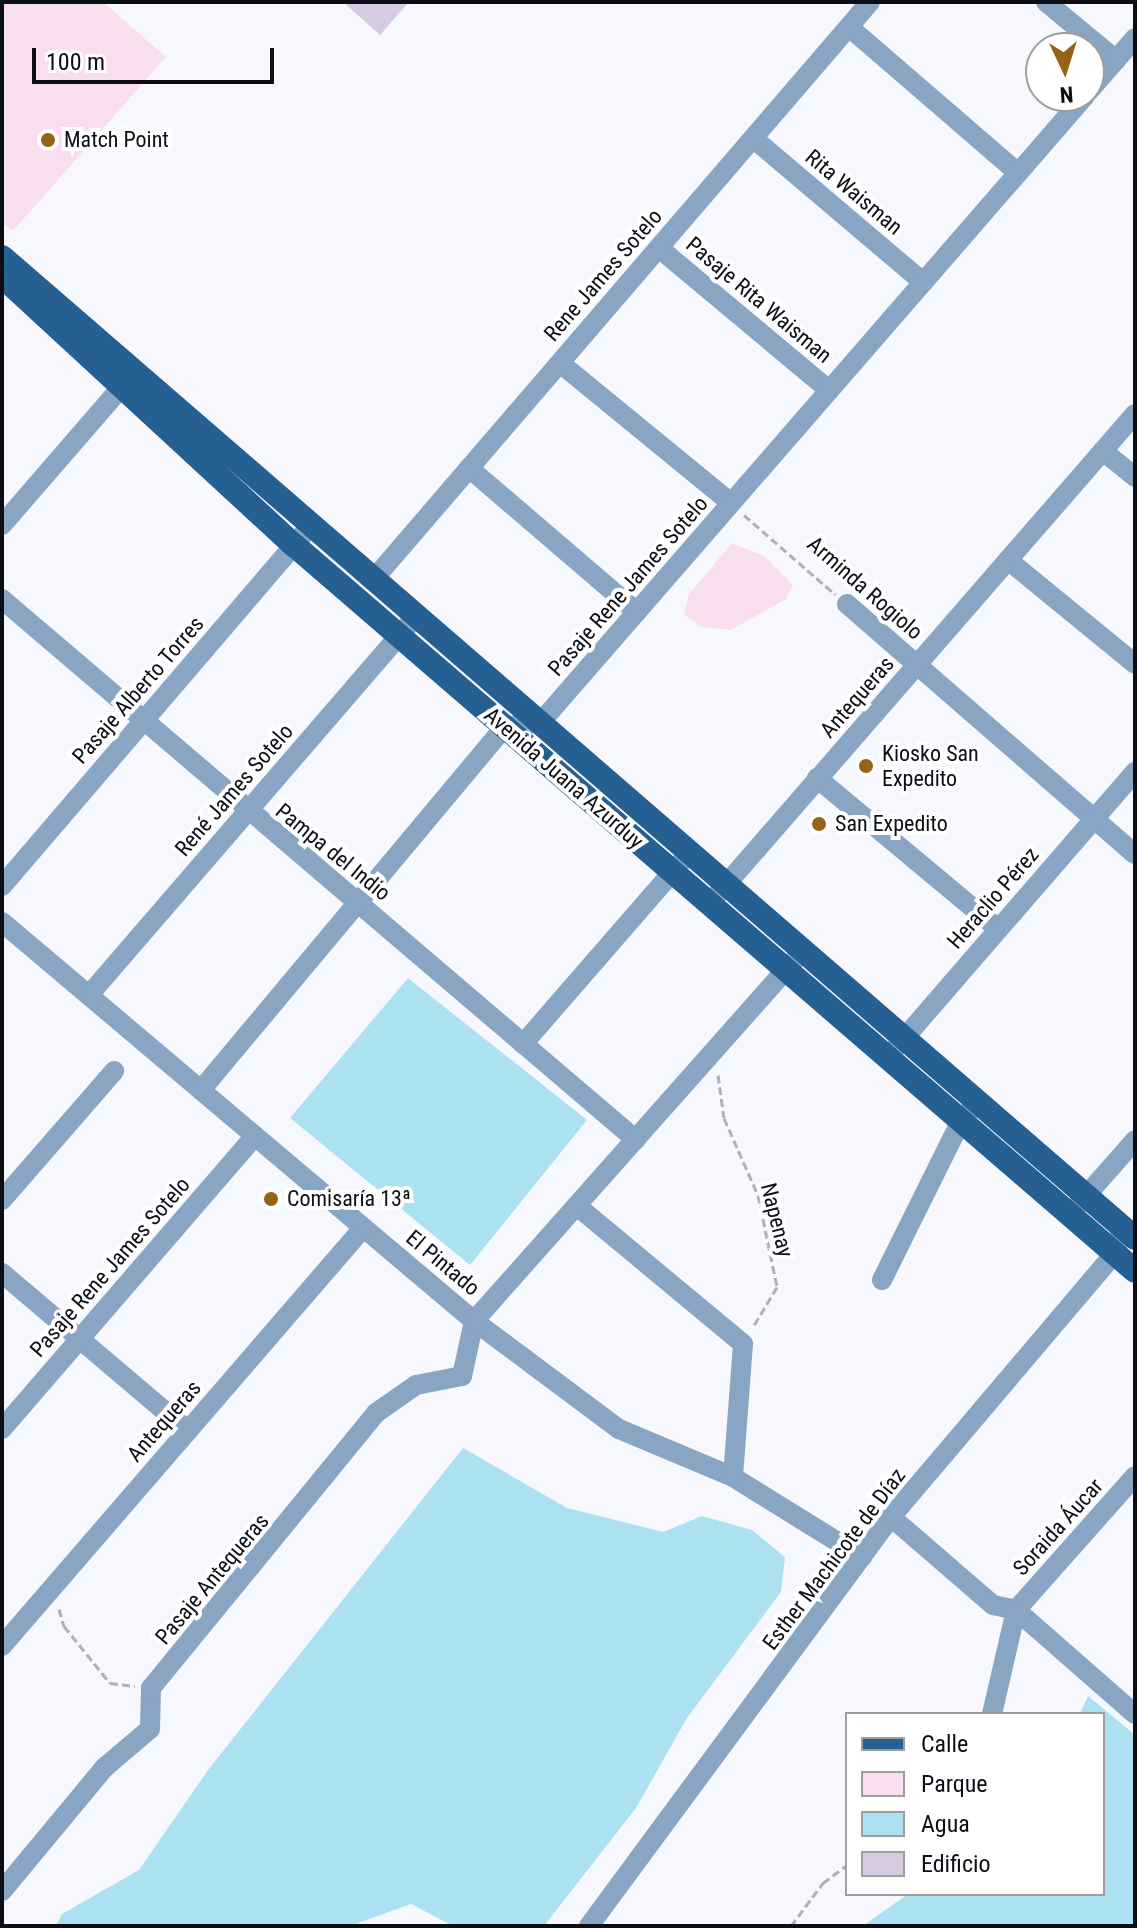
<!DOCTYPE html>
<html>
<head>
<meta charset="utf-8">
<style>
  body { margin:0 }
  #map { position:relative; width:1137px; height:1928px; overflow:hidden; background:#f7f8fd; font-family:"Roboto Condensed",sans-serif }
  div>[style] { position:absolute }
  .green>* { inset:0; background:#f9deef }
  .water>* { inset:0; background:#abe1f1 }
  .building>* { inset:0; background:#d6cbe0 }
  .path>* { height:3px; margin-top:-1.5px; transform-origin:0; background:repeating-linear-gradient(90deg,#b0b1b7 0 8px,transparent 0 12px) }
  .minor>* { height:20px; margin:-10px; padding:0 10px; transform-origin:10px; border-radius:10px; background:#88a6c3 }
  .major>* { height:24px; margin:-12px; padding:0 12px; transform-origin:12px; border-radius:12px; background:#265f92 }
  .dots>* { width:22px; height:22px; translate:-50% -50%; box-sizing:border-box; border:4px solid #fff; border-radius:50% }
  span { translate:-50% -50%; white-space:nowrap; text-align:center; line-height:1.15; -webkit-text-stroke:8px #fff; paint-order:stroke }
  .poi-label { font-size:22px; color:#0c0d15 }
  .left { translate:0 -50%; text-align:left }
  .street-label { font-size:22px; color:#0c0d15 }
  .frame { position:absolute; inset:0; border:4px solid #0c0d15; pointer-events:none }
  .legend { position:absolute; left:845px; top:1712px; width:260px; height:184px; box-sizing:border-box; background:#fff; border:2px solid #9e9ea1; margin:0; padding:10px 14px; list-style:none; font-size:24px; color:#0c0d15 }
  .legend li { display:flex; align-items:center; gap:16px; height:40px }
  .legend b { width:40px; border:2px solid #9e9ea1 }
  .north { position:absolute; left:1025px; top:32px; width:80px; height:80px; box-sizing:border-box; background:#fff; border:2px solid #9e9ea1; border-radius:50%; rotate:176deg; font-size:22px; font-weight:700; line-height:32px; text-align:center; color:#0c0d15 }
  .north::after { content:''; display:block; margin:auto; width:28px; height:36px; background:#956316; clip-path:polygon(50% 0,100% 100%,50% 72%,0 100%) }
  .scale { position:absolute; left:32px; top:48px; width:242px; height:36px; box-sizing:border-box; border:4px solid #0c0d15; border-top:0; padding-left:10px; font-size:24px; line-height:28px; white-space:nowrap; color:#0c0d15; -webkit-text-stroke:6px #fff; paint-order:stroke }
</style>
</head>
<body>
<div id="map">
  <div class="green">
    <i style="clip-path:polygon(2px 2px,103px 2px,166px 57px,13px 231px,2px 223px)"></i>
    <i style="clip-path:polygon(732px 543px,764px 556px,793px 585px,786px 599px,731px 630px,702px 627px,684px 615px,689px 594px)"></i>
  </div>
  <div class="water">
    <i style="clip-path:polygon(408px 978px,587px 1120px,470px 1265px,290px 1118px)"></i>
    <i style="clip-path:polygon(463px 1448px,567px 1508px,663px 1532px,702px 1516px,752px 1530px,785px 1557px,781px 1592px,687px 1718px,636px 1808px,544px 1926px,453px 1926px,411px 1904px,350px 1926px,56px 1926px,62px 1914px,139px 1870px,208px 1770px)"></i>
    <i style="clip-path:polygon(1088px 1696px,1134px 1734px,1135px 1926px,863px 1926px,908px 1894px,1103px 1894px,1103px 1714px,1080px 1714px)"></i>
  </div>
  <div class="building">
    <i style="clip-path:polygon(343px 2px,409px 2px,380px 35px)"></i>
  </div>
  <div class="path">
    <i style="left:744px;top:515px;width:121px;rotate:41deg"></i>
    <i style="left:718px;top:1075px;width:43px;rotate:82.1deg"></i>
    <i style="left:724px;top:1118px;width:84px;rotate:66.2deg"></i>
    <i style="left:758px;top:1195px;width:94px;rotate:78.3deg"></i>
    <i style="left:777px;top:1287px;width:47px;rotate:121deg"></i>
    <i style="left:59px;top:1609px;width:18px;rotate:74deg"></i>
    <i style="left:64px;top:1626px;width:73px;rotate:51.1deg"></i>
    <i style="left:110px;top:1683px;width:25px;rotate:7deg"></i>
    <i style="left:791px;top:1926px;width:54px;rotate:-53.3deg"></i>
    <i style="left:823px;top:1883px;width:30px;rotate:-37deg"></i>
  </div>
  <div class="minor">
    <i style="left:1046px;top:2px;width:91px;rotate:39.6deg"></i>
    <i style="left:849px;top:27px;width:223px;rotate:40.8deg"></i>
    <i style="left:1089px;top:91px;width:70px;rotate:-49deg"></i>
    <i style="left:753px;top:138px;width:223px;rotate:40.3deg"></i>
    <i style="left:659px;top:248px;width:222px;rotate:39.9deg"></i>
    <i style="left:560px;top:363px;width:221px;rotate:39.3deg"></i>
    <i style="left:1103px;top:451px;width:41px;rotate:39.1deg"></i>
    <i style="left:469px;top:468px;width:221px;rotate:40.6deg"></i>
    <i style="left:2px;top:525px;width:196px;rotate:-49.1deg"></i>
    <i style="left:1008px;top:560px;width:164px;rotate:39.3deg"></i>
    <i style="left:373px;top:580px;width:762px;rotate:-49.31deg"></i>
    <i style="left:2px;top:599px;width:833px;rotate:40.47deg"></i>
    <i style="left:847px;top:604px;width:381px;rotate:41deg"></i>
    <i style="left:817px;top:778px;width:236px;rotate:39.8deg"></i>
    <i style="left:2px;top:886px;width:475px;rotate:-49.4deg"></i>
    <i style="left:710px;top:903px;width:648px;rotate:-49.01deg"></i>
    <i style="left:2px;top:922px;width:618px;rotate:40.21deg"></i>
    <i style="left:474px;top:1321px;width:181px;rotate:36.7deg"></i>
    <i style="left:619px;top:1429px;width:124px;rotate:22.8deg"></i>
    <i style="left:733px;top:1477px;width:152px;rotate:31.8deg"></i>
    <i style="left:89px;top:995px;width:490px;rotate:-49.2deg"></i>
    <i style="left:523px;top:1044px;width:253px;rotate:-49deg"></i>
    <i style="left:894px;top:1050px;width:368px;rotate:-49.1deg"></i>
    <i style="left:201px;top:1090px;width:473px;rotate:-50.1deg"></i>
    <i style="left:505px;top:727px;width:36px;rotate:-8deg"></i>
    <i style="left:541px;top:722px;width:829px;rotate:-49.01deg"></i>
    <i style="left:2px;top:1200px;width:171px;rotate:-49deg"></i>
    <i style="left:577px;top:1206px;width:216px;rotate:39.7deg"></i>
    <i style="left:743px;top:1344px;width:133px;rotate:94.3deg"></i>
    <i style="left:1076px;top:1207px;width:89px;rotate:-48.6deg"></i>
    <i style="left:2px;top:1273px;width:244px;rotate:40.3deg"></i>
    <i style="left:882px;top:1280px;width:178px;rotate:-63.6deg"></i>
    <i style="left:961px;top:1121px;width:25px;rotate:-50deg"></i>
    <i style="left:2px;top:1429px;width:387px;rotate:-49.2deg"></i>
    <i style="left:891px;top:1517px;width:135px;rotate:40.8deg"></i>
    <i style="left:993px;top:1605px;width:24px;rotate:12deg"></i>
    <i style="left:1016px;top:1610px;width:158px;rotate:41.2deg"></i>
    <i style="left:1016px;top:1610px;width:179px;rotate:-48.4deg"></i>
    <i style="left:2px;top:1646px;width:552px;rotate:-49.18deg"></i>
    <i style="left:992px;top:1714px;width:107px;rotate:-77deg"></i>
    <i style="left:2px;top:1891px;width:160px;rotate:-50.3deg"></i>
    <i style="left:104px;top:1768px;width:60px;rotate:-40.3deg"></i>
    <i style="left:150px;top:1729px;width:41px;rotate:-88.6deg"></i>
    <i style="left:151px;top:1688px;width:355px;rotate:-50.7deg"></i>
    <i style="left:376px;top:1413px;width:49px;rotate:-35deg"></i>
    <i style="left:416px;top:1385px;width:47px;rotate:-11.1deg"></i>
    <i style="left:462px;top:1376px;width:56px;rotate:-77.7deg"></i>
    <i style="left:474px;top:1321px;width:483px;rotate:-48.4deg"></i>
    <i style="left:589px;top:1926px;width:508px;rotate:-53.56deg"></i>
    <i style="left:891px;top:1517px;width:345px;rotate:-49.7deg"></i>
    <i style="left:1114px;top:1254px;width:28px;rotate:-71deg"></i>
  </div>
  <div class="major">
    <i style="left:2px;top:257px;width:1499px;rotate:40.89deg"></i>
    <i style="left:2px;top:276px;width:397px;rotate:42.7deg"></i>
    <i style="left:294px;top:545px;width:1111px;rotate:40.8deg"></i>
  </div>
  <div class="dots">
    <i style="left:48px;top:140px;background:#956316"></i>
    <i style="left:866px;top:766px;background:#956316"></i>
    <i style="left:819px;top:824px;background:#956316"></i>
    <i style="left:271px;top:1199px;background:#956316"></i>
  </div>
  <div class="poi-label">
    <span class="left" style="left:64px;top:140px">Match Point</span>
    <span class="left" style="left:882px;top:766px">Kiosko San<br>Expedito</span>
    <span class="left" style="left:835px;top:824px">San Expedito</span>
    <span class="left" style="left:287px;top:1199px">Comisaría 13ª</span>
  </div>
  <div class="street-label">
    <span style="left:854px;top:192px;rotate:40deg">Rita Waisman</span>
    <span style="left:603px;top:275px;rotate:-49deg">Rene James Sotelo</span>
    <span style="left:759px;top:300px;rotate:40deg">Pasaje Rita Waisman</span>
    <span style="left:628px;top:586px;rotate:-49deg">Pasaje Rene James Sotelo</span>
    <span style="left:865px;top:588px;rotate:41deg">Arminda Rogiolo</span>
    <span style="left:138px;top:690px;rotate:-49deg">Pasaje Alberto Torres</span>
    <span style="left:857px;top:697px;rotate:-49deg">Antequeras</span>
    <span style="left:564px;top:778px;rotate:41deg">Avenida Juana Azurduy</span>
    <span style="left:234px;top:790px;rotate:-49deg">René James Sotelo</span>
    <span style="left:333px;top:852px;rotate:39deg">Pampa del Indio</span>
    <span style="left:993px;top:898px;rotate:-49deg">Heraclio Pérez</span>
    <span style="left:777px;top:1220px;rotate:76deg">Napenay</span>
    <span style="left:443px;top:1263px;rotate:40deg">El Pintado</span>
    <span style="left:110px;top:1267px;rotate:-49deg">Pasaje Rene James Sotelo</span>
    <span style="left:164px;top:1421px;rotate:-49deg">Antequeras</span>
    <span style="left:1058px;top:1527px;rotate:-48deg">Soraida Áucar</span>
    <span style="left:834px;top:1559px;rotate:-53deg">Esther Machicote de Díaz</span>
    <span style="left:212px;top:1579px;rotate:-50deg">Pasaje Antequeras</span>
  </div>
  <div class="frame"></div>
  <ul class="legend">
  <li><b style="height:10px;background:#265f92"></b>Calle</li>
  <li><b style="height:22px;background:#f9deef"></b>Parque</li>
  <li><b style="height:22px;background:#abe1f1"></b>Agua</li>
  <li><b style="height:22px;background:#d6cbe0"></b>Edificio</li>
  </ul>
  <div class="north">N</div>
  <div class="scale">100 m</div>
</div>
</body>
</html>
